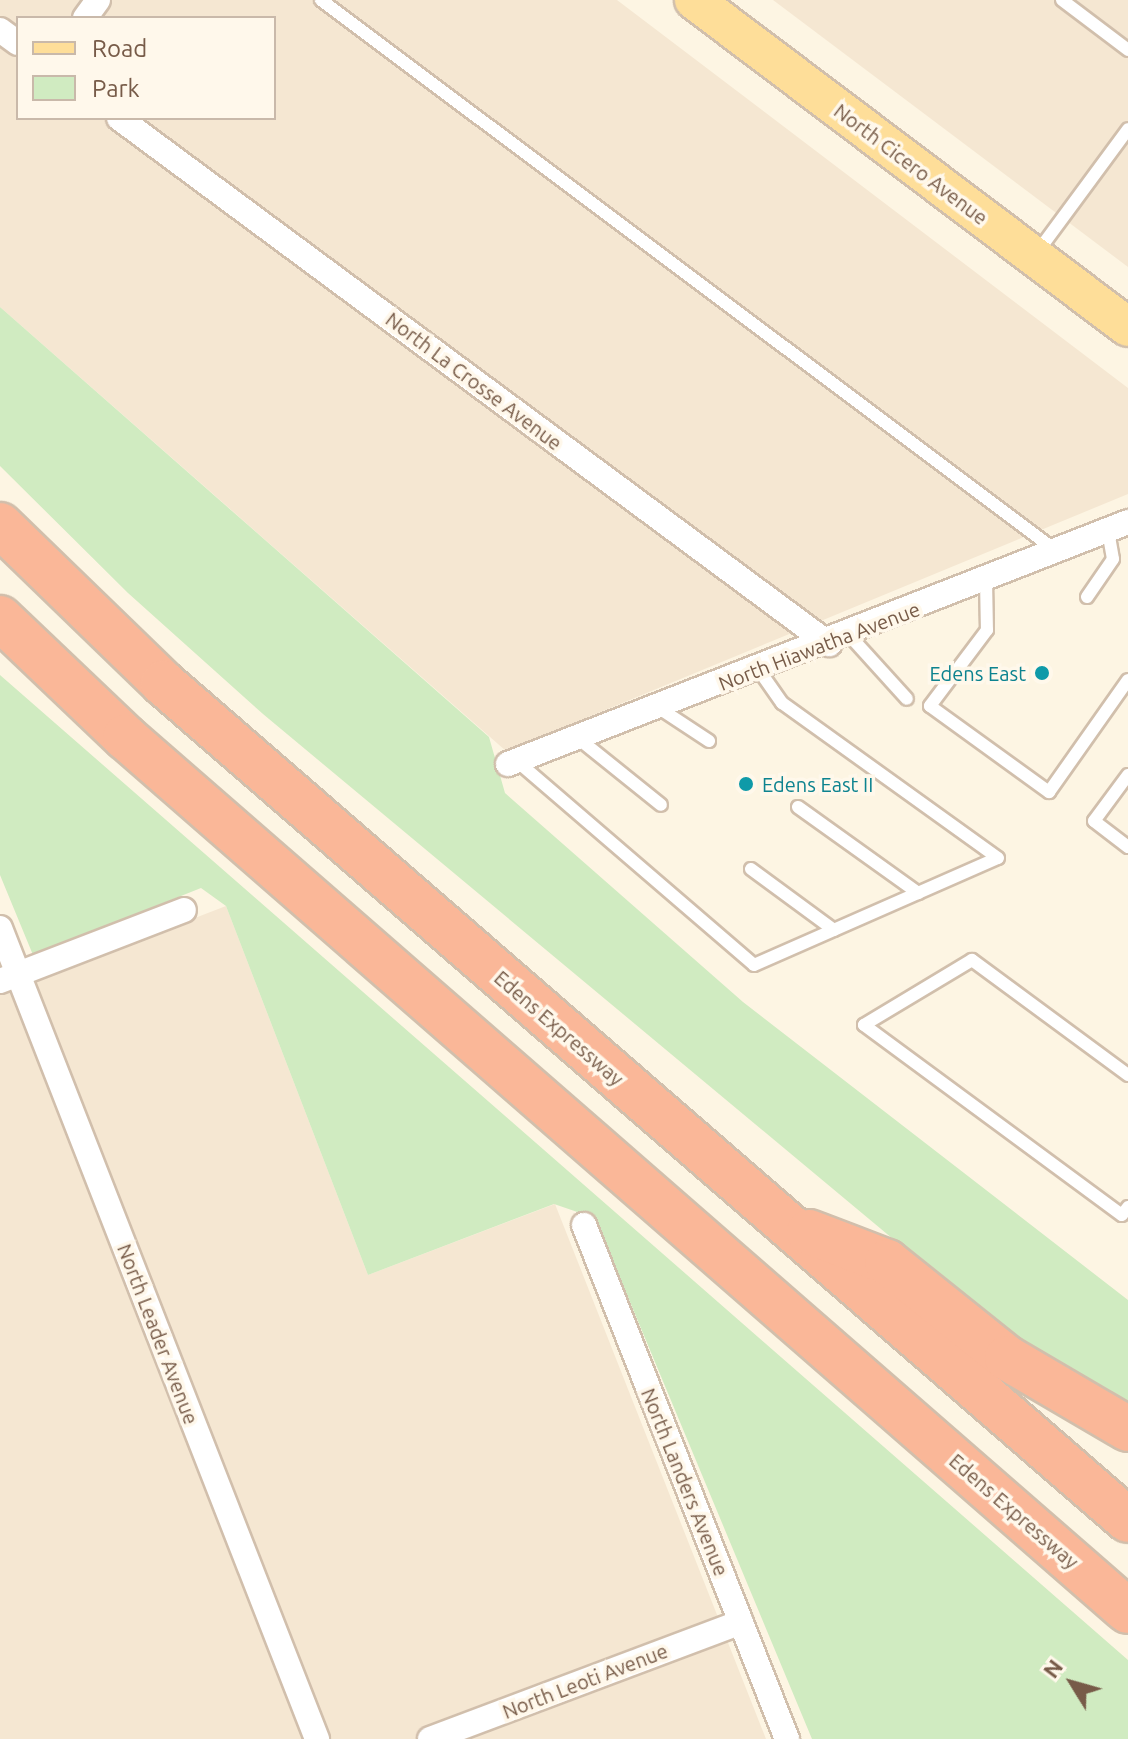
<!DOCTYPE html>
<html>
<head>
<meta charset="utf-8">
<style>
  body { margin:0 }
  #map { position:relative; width:1128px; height:1739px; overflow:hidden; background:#fdf5e3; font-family:Ubuntu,sans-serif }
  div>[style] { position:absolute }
  .residential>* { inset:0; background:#f5e7d2 }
  .green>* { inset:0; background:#d0ebc1 }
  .roads { filter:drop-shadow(2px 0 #d1bfac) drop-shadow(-2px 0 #d1bfac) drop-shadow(0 2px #d1bfac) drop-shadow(0 -2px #d1bfac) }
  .service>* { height:12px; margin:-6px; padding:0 6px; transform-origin:6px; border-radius:6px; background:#fff }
  .minor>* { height:24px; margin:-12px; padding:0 12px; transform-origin:12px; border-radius:12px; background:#fff }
  .primary>* { height:38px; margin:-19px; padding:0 19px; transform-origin:19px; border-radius:19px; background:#fede99 }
  .motorway>* { height:44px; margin:-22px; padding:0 22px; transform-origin:22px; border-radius:22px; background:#fab798 }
  .dots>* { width:22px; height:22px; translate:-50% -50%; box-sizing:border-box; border:4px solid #fff8eb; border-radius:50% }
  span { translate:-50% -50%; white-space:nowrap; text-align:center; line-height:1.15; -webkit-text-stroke:7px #fff8eb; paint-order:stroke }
  .street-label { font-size:20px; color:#775b48 }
  .culture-label { font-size:20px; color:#0d838f }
  .right { translate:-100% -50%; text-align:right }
  .left { translate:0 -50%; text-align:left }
  .legend { position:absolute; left:16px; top:16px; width:260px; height:104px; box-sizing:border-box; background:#fff8eb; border:2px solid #c9b9aa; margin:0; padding:10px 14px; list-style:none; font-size:24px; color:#775b48 }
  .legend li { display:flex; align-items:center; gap:16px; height:40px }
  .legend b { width:40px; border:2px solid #c9b9aa }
  .north { position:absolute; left:1032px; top:1643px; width:80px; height:80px; -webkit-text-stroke:6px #fff8eb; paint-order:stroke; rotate:307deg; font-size:22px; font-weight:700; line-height:32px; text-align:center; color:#775b48 }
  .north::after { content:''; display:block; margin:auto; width:28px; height:36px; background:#775b48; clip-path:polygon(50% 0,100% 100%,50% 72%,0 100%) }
</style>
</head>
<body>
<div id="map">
  <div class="residential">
    <i style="clip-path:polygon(evenodd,0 0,617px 0,1128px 388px,1128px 494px,506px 751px,0 307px,0 0,18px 18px,274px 18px,274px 118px,18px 118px,18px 18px)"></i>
    <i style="clip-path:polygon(773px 0,1128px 0,1128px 267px)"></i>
    <i style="clip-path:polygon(226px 906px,368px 1275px,555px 1204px,766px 1739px,0 1739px,0 986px,3px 992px)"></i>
  </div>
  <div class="green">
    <i style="clip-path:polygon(0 307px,489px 737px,505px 793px,743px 1002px,1128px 1300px,1128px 1409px,1001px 1329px,263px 714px,128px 593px,0 466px)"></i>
    <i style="clip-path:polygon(0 675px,1128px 1660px,1128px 1739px,812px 1739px,595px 1218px,554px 1204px,368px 1275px,226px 906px,201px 888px,33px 955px,0 875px)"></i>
  </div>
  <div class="roads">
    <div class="service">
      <i style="left:321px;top:0;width:917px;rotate:36.84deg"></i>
      <i style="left:1062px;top:0;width:83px;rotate:37.1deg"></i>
      <i style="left:1036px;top:254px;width:155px;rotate:-53.6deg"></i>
      <i style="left:986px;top:580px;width:50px;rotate:88.9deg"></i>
      <i style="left:987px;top:630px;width:95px;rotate:126.9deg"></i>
      <i style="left:930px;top:706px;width:147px;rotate:35.9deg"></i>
      <i style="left:1049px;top:792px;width:137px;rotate:-54.8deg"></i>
      <i style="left:1087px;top:597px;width:46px;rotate:-55.6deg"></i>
      <i style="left:1113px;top:559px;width:29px;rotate:-100deg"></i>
      <i style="left:849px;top:635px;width:86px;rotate:47.8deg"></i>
      <i style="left:659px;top:708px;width:60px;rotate:33.4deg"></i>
      <i style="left:579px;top:739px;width:105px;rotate:38.8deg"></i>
      <i style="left:518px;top:762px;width:311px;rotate:40.7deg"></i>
      <i style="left:754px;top:965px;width:266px;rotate:-23.7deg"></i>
      <i style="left:998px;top:858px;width:266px;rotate:-144.3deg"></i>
      <i style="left:782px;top:703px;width:40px;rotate:-124.9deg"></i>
      <i style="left:1128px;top:775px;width:57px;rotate:126.5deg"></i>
      <i style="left:1094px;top:821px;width:43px;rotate:37.4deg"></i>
      <i style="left:798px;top:807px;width:148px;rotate:35.6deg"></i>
      <i style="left:751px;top:869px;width:103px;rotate:36.3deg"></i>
      <i style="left:1128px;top:1075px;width:194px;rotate:-143.6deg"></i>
      <i style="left:972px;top:960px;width:126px;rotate:149deg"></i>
      <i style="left:864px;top:1025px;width:320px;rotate:36.4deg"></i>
      <i style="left:1122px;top:1215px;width:10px;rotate:-53deg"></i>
    </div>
    <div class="minor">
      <i style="left:85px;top:18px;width:22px;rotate:-54deg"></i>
      <i style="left:0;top:30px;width:22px;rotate:36deg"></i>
      <i style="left:119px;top:118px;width:884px;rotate:36.53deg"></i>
      <i style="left:508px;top:764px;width:666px;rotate:-21.32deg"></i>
      <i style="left:0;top:928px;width:871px;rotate:68.65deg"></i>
      <i style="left:0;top:981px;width:197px;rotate:-21.1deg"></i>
      <i style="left:584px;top:1225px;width:553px;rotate:68.45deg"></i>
      <i style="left:430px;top:1739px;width:332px;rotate:-20.6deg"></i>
    </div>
    <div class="primary">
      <i style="left:694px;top:0;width:543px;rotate:37deg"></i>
    </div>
    <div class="motorway">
      <i style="left:0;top:525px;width:227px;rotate:44.1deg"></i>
      <i style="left:163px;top:683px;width:1277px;rotate:40.94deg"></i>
      <i style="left:0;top:618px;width:173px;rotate:43.6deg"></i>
      <i style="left:125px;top:737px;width:1330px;rotate:41.07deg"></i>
      <i style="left:809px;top:1232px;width:84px;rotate:21deg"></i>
      <i style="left:887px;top:1262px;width:154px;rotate:38.7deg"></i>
      <i style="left:1007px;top:1358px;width:140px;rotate:30.4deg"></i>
    </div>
  </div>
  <div class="dots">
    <i style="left:1042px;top:673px;background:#0f9aa8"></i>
    <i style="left:746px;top:784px;background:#0f9aa8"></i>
  </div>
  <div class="street-label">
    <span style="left:911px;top:164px;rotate:37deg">North Cicero Avenue</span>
    <span style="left:474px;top:381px;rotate:37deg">North La Crosse Avenue</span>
    <span style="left:819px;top:646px;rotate:-21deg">North Hiawatha Avenue</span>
    <span style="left:559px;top:1028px;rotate:41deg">Edens Expressway</span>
    <span style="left:158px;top:1334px;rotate:69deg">North Leader Avenue</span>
    <span style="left:685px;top:1482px;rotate:68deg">North Landers Avenue</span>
    <span style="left:1014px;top:1511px;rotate:41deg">Edens Expressway</span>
    <span style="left:585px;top:1681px;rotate:-21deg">North Leoti Avenue</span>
  </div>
  <div class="culture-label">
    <span class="right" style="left:1026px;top:673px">Edens East</span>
    <span class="left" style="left:762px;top:784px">Edens East II</span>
  </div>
  <ul class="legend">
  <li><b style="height:10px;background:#fede99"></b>Road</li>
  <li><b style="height:22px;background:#d0ebc1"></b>Park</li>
  </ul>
  <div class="north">N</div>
</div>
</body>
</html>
